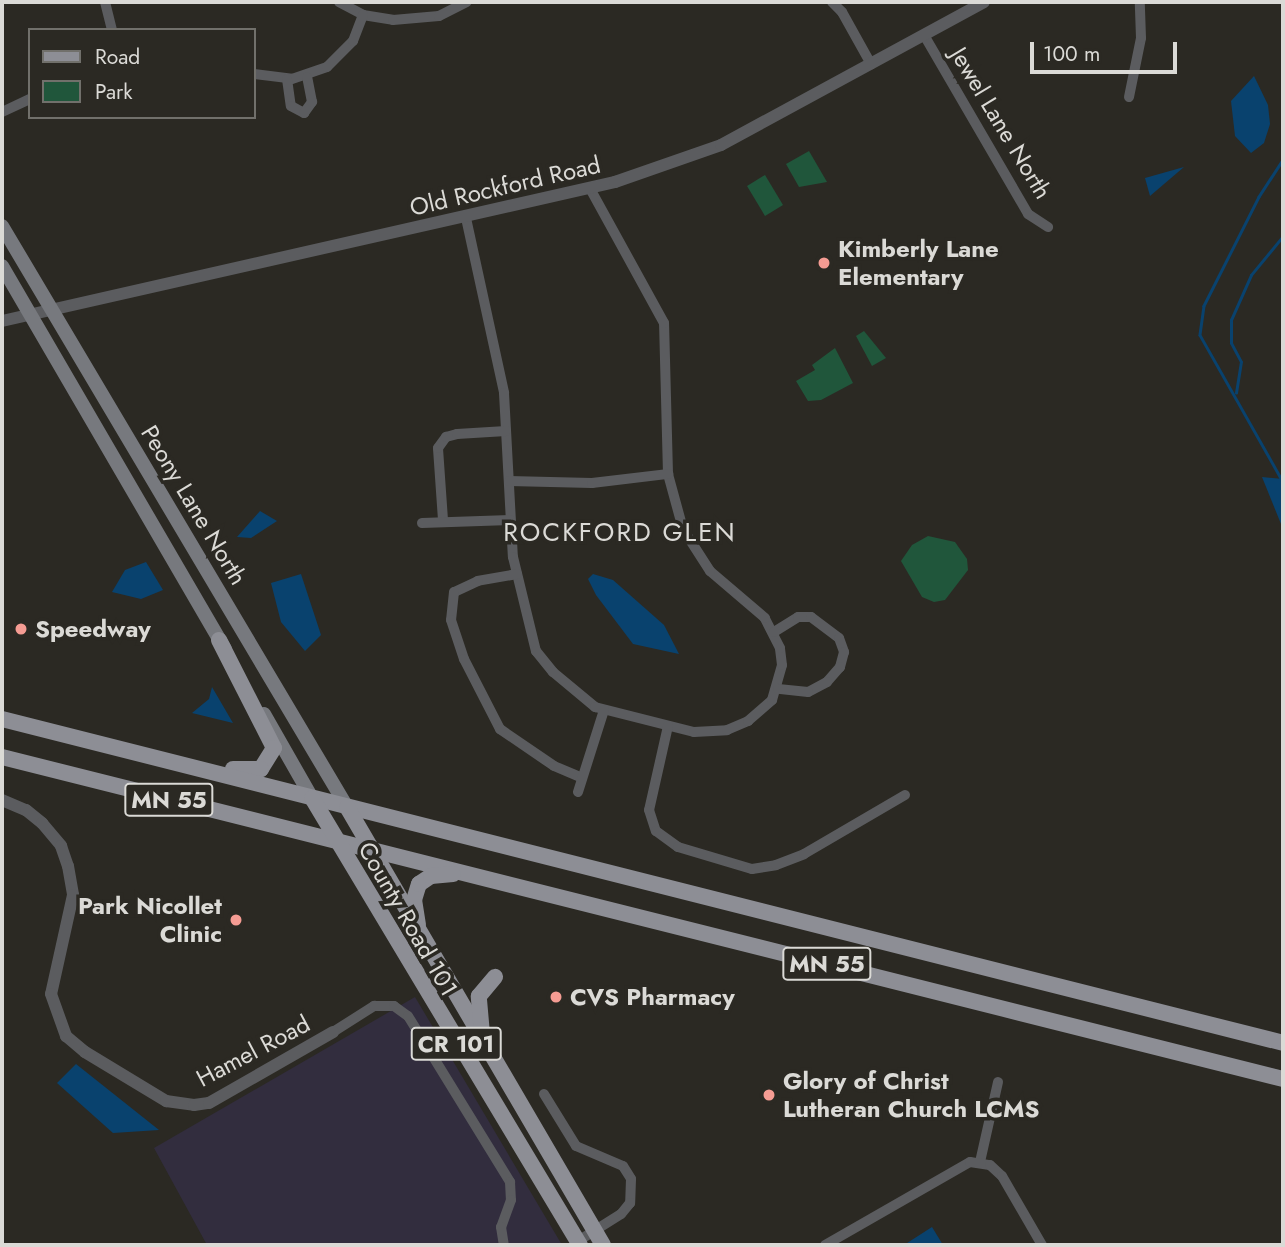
<!DOCTYPE html>
<html>
<head>
<meta charset="utf-8">
<style>
  body { margin:0 }
  #map { position:relative; width:1285px; height:1247px; overflow:hidden; background:#2b2923; font-family:Jost,sans-serif }
  div>[style] { position:absolute }
  .industrial>* { inset:0; background:#322d3e }
  .green>* { inset:0; background:#20563b }
  .water>* { inset:0; background:#09426e }
  .stream>* { height:2.5px; margin:-1.25px; padding:0 1.25px; transform-origin:1.25px; border-radius:1.25px; background:#09426e }
  .minor>* { height:10px; margin:-5px; padding:0 5px; transform-origin:5px; border-radius:5px; background:#5b5c5f }
  .tertiary>* { height:12px; margin:-6px; padding:0 6px; transform-origin:6px; border-radius:6px; background:#5b5c5f }
  .secondary>* { height:14px; margin:-7px; padding:0 7px; transform-origin:7px; border-radius:7px; background:#77797e }
  .primary>* { height:16px; margin:-8px; padding:0 8px; transform-origin:8px; border-radius:8px; background:#8d8e95 }
  .dots>* { width:19px; height:19px; translate:-50% -50%; box-sizing:border-box; border:4px solid #2b2923; border-radius:50% }
  span { translate:-50% -50%; white-space:nowrap; text-align:center; line-height:1.15; -webkit-text-stroke:7px #2b2923; paint-order:stroke }
  .shield-label span { padding:2px 5px; background:#2b2923; border:2px solid; border-radius:5px; -webkit-text-stroke-width:0 }
  .shield-label { font-size:23px; color:#dbdad6; font-weight:700 }
  .street-label { font-size:24px; color:#dbdad6 }
  .poi-label { font-size:24px; color:#dbdad6; font-weight:700 }
  .left { translate:0 -50%; text-align:left }
  .right { translate:-100% -50%; text-align:right }
  .neighbourhood-label { font-size:26px; color:#dbdad6; letter-spacing:2px }
  .frame { position:absolute; inset:0; border:4px solid #dbdad6; pointer-events:none }
  .legend { position:absolute; left:28px; top:28px; width:228px; height:91px; box-sizing:border-box; background:#2b2923; border:2px solid #71706b; margin:0; padding:9px 12px; list-style:none; font-size:21px; color:#dbdad6 }
  .legend li { display:flex; align-items:center; gap:14px; height:35px }
  .legend b { width:35px; border:2px solid #71706b }
  .scale { position:absolute; left:1030px; top:42px; width:147px; height:32px; box-sizing:border-box; border:4px solid #dbdad6; border-top:0; padding-left:9px; font-size:21px; line-height:24px; white-space:nowrap; color:#dbdad6; -webkit-text-stroke:5px #2b2923; paint-order:stroke }
</style>
</head>
<body>
<div id="map">
  <div class="industrial">
    <i style="clip-path:polygon(415px 997px,562px 1245px,207px 1245px,154px 1148px)"></i>
  </div>
  <div class="green">
    <i style="clip-path:polygon(809px 151px,827px 182px,799px 187px,786px 164px)"></i>
    <i style="clip-path:polygon(765px 175px,783px 205px,765px 216px,747px 186px)"></i>
    <i style="clip-path:polygon(864px 331px,886px 358px,872px 366px,856px 336px)"></i>
    <i style="clip-path:polygon(835px 348px,853px 383px,821px 400px,808px 401px,796px 381px,815px 370px,812px 365px)"></i>
    <i style="clip-path:polygon(928px 536px,955px 542px,967px 559px,968px 570px,945px 600px,934px 602px,922px 597px,901px 561px,912px 545px)"></i>
  </div>
  <div class="water">
    <i style="clip-path:polygon(1254px 76px,1268px 105px,1270px 124px,1264px 143px,1251px 153px,1235px 136px,1231px 101px)"></i>
    <i style="clip-path:polygon(1184px 167px,1150px 196px,1145px 178px)"></i>
    <i style="clip-path:polygon(1262px 477px,1283px 479px,1281px 524px)"></i>
    <i style="clip-path:polygon(260px 511px,277px 521px,251px 538px,237px 537px)"></i>
    <i style="clip-path:polygon(146px 562px,163px 590px,141px 599px,112px 592px,125px 570px)"></i>
    <i style="clip-path:polygon(301px 574px,321px 635px,305px 651px,281px 622px,271px 583px)"></i>
    <i style="clip-path:polygon(593px 574px,613px 580px,664px 625px,679px 654px,633px 644px,596px 595px,588px 579px)"></i>
    <i style="clip-path:polygon(212px 687px,233px 723px,192px 713px,209px 699px)"></i>
    <i style="clip-path:polygon(76px 1064px,159px 1130px,113px 1133px,57px 1083px)"></i>
    <i style="clip-path:polygon(932px 1227px,943px 1245px,904px 1245px)"></i>
  </div>
  <div class="stream">
    <i style="left:1283px;top:160px;width:44px;rotate:123deg"></i>
    <i style="left:1259px;top:197px;width:122px;rotate:116.8deg"></i>
    <i style="left:1204px;top:306px;width:29px;rotate:98deg"></i>
    <i style="left:1200px;top:335px;width:169px;rotate:60.5deg"></i>
    <i style="left:1236px;top:393px;width:31px;rotate:-81deg"></i>
    <i style="left:1241px;top:362px;width:21px;rotate:-118deg"></i>
    <i style="left:1231px;top:343px;width:23px;rotate:-90deg"></i>
    <i style="left:1231px;top:320px;width:49px;rotate:-66deg"></i>
    <i style="left:1251px;top:275px;width:50px;rotate:-50.6deg"></i>
  </div>
  <div class="minor">
    <i style="left:105px;top:2px;width:29px;rotate:76deg"></i>
    <i style="left:339px;top:2px;width:27px;rotate:28deg"></i>
    <i style="left:363px;top:15px;width:30px;rotate:9deg"></i>
    <i style="left:393px;top:20px;width:46px;rotate:-5deg"></i>
    <i style="left:439px;top:16px;width:31px;rotate:-27deg"></i>
    <i style="left:832px;top:2px;width:14px;rotate:45deg"></i>
    <i style="left:842px;top:12px;width:60px;rotate:60.9deg"></i>
    <i style="left:924px;top:35px;width:207px;rotate:59.8deg"></i>
    <i style="left:1028px;top:214px;width:24px;rotate:33deg"></i>
    <i style="left:254px;top:74px;width:38px;rotate:7deg"></i>
    <i style="left:292px;top:79px;width:37px;rotate:-19deg"></i>
    <i style="left:327px;top:67px;width:37px;rotate:-45deg"></i>
    <i style="left:353px;top:41px;width:28px;rotate:-69deg"></i>
    <i style="left:287px;top:79px;width:27px;rotate:82deg"></i>
    <i style="left:291px;top:106px;width:15px;rotate:28deg"></i>
    <i style="left:304px;top:113px;width:14px;rotate:-54deg"></i>
    <i style="left:312px;top:102px;width:25px;rotate:-101deg"></i>
    <i style="left:1129px;top:97px;width:60px;rotate:-78.5deg"></i>
    <i style="left:1141px;top:38px;width:36px;rotate:-92deg"></i>
    <i style="left:2px;top:112px;width:31px;rotate:-25deg"></i>
    <i style="left:466px;top:218px;width:179px;rotate:77.7deg"></i>
    <i style="left:504px;top:393px;width:164px;rotate:86.9deg"></i>
    <i style="left:513px;top:557px;width:97px;rotate:76.3deg"></i>
    <i style="left:536px;top:651px;width:27px;rotate:51deg"></i>
    <i style="left:553px;top:672px;width:55px;rotate:39.8deg"></i>
    <i style="left:595px;top:707px;width:102px;rotate:14.2deg"></i>
    <i style="left:694px;top:732px;width:33px;rotate:-3deg"></i>
    <i style="left:727px;top:730px;width:23px;rotate:-23deg"></i>
    <i style="left:748px;top:721px;width:32px;rotate:-41deg"></i>
    <i style="left:772px;top:700px;width:36px;rotate:-74deg"></i>
    <i style="left:782px;top:665px;width:17px;rotate:-97deg"></i>
    <i style="left:780px;top:648px;width:34px;rotate:-117deg"></i>
    <i style="left:765px;top:618px;width:72px;rotate:-139.5deg"></i>
    <i style="left:710px;top:571px;width:50px;rotate:-122.7deg"></i>
    <i style="left:683px;top:529px;width:57px;rotate:-105.3deg"></i>
    <i style="left:668px;top:474px;width:151px;rotate:-91.5deg"></i>
    <i style="left:664px;top:323px;width:152px;rotate:-118.8deg"></i>
    <i style="left:509px;top:481px;width:83px;rotate:1.4deg"></i>
    <i style="left:592px;top:483px;width:77px;rotate:-6.8deg"></i>
    <i style="left:443px;top:520px;width:72px;rotate:-94deg"></i>
    <i style="left:438px;top:448px;width:14px;rotate:-54deg"></i>
    <i style="left:446px;top:437px;width:11px;rotate:-15deg"></i>
    <i style="left:457px;top:434px;width:49px;rotate:-3.5deg"></i>
    <i style="left:422px;top:523px;width:88px;rotate:-2deg"></i>
    <i style="left:517px;top:574px;width:40px;rotate:170deg"></i>
    <i style="left:478px;top:581px;width:26px;rotate:155deg"></i>
    <i style="left:454px;top:592px;width:28px;rotate:96deg"></i>
    <i style="left:451px;top:620px;width:41px;rotate:71.6deg"></i>
    <i style="left:464px;top:659px;width:79px;rotate:62.8deg"></i>
    <i style="left:500px;top:729px;width:65px;rotate:34.4deg"></i>
    <i style="left:554px;top:766px;width:30px;rotate:23deg"></i>
    <i style="left:774px;top:632px;width:28px;rotate:-32deg"></i>
    <i style="left:798px;top:617px;width:13px"></i>
    <i style="left:811px;top:617px;width:35px;rotate:37deg"></i>
    <i style="left:839px;top:638px;width:15px;rotate:70deg"></i>
    <i style="left:844px;top:652px;width:16px;rotate:105deg"></i>
    <i style="left:840px;top:667px;width:20px;rotate:131deg"></i>
    <i style="left:827px;top:682px;width:21px;rotate:152deg"></i>
    <i style="left:808px;top:692px;width:30px;rotate:-174deg"></i>
    <i style="left:668px;top:726px;width:86px;rotate:102.7deg"></i>
    <i style="left:649px;top:810px;width:22px;rotate:72deg"></i>
    <i style="left:656px;top:831px;width:27px;rotate:36deg"></i>
    <i style="left:678px;top:847px;width:77px;rotate:16.6deg"></i>
    <i style="left:752px;top:869px;width:24px;rotate:-9deg"></i>
    <i style="left:776px;top:865px;width:30px;rotate:-21deg"></i>
    <i style="left:804px;top:854px;width:117px;rotate:-30.3deg"></i>
    <i style="left:578px;top:792px;width:86px;rotate:-72.4deg"></i>
    <i style="left:333px;top:1032px;width:49px;rotate:-32.4deg"></i>
    <i style="left:374px;top:1006px;width:20px"></i>
    <i style="left:394px;top:1006px;width:17px;rotate:36deg"></i>
    <i style="left:408px;top:1016px;width:195px;rotate:58.4deg"></i>
    <i style="left:510px;top:1182px;width:18px;rotate:87deg"></i>
    <i style="left:511px;top:1200px;width:29px;rotate:110deg"></i>
    <i style="left:501px;top:1227px;width:18px;rotate:81deg"></i>
    <i style="left:544px;top:1094px;width:61px;rotate:58.4deg"></i>
    <i style="left:576px;top:1146px;width:51px;rotate:23.1deg"></i>
    <i style="left:623px;top:1166px;width:15px;rotate:58deg"></i>
    <i style="left:631px;top:1179px;width:24px;rotate:92deg"></i>
    <i style="left:630px;top:1203px;width:14px;rotate:129deg"></i>
    <i style="left:621px;top:1214px;width:54px;rotate:147.8deg"></i>
    <i style="left:980px;top:1162px;width:82px;rotate:-77.3deg"></i>
    <i style="left:825px;top:1245px;width:167px;rotate:-29.8deg"></i>
    <i style="left:970px;top:1162px;width:20px;rotate:9deg"></i>
    <i style="left:990px;top:1165px;width:16px;rotate:43deg"></i>
    <i style="left:1002px;top:1176px;width:80px;rotate:59.9deg"></i>
  </div>
  <div class="tertiary">
    <i style="left:2px;top:321px;width:629px;rotate:-12.78deg"></i>
    <i style="left:615px;top:182px;width:112px;rotate:-19.2deg"></i>
    <i style="left:721px;top:145px;width:299px;rotate:-28.5deg"></i>
    <i style="left:2px;top:800px;width:26px;rotate:23deg"></i>
    <i style="left:26px;top:810px;width:21px;rotate:39deg"></i>
    <i style="left:42px;top:823px;width:30px;rotate:50deg"></i>
    <i style="left:61px;top:846px;width:21px;rotate:71deg"></i>
    <i style="left:68px;top:866px;width:29px;rotate:80deg"></i>
    <i style="left:73px;top:895px;width:101px;rotate:102.5deg"></i>
    <i style="left:51px;top:994px;width:45px;rotate:70.3deg"></i>
    <i style="left:66px;top:1036px;width:25px;rotate:40deg"></i>
    <i style="left:85px;top:1052px;width:95px;rotate:31.2deg"></i>
    <i style="left:166px;top:1101px;width:28px;rotate:8deg"></i>
    <i style="left:194px;top:1105px;width:15px;rotate:-8deg"></i>
    <i style="left:209px;top:1103px;width:143px;rotate:-29.8deg"></i>
  </div>
  <div class="secondary">
    <i style="left:2px;top:226px;width:676px;rotate:59.3deg"></i>
    <i style="left:2px;top:266px;width:443px;rotate:59.8deg"></i>
    <i style="left:264px;top:714px;width:97px;rotate:60.3deg"></i>
  </div>
  <div class="primary">
    <i style="left:219px;top:640px;width:121px;rotate:63deg"></i>
    <i style="left:274px;top:748px;width:25px;rotate:122deg"></i>
    <i style="left:261px;top:769px;width:28px;rotate:180deg"></i>
    <i style="left:2px;top:719px;width:1321px;rotate:14.19deg"></i>
    <i style="left:2px;top:757px;width:1321px;rotate:14.11deg"></i>
    <i style="left:312px;top:798px;width:521px;rotate:59.06deg"></i>
    <i style="left:347px;top:807px;width:507px;rotate:59.69deg"></i>
    <i style="left:418px;top:925px;width:25px;rotate:-99deg"></i>
    <i style="left:414px;top:900px;width:17px;rotate:-73deg"></i>
    <i style="left:419px;top:884px;width:14px;rotate:-34deg"></i>
    <i style="left:431px;top:876px;width:22px;rotate:-5deg"></i>
    <i style="left:482px;top:1034px;width:38px;rotate:-95deg"></i>
    <i style="left:479px;top:996px;width:25px;rotate:-50deg"></i>
  </div>
  <div class="dots">
    <i style="left:824px;top:263px;background:#f59c93"></i>
    <i style="left:21px;top:629px;background:#f59c93"></i>
    <i style="left:236px;top:920px;background:#f59c93"></i>
    <i style="left:556px;top:997px;background:#f59c93"></i>
    <i style="left:769px;top:1095px;background:#f59c93"></i>
  </div>
  <div class="shield-label">
    <span style="left:169px;top:800px">MN 55</span>
    <span style="left:827px;top:964px">MN 55</span>
    <span style="left:456px;top:1044px">CR 101</span>
  </div>
  <div class="street-label">
    <span style="left:1001px;top:123px;rotate:59deg">Jewel Lane North</span>
    <span style="left:505px;top:186px;rotate:-13deg">Old Rockford Road</span>
    <span style="left:194px;top:505px;rotate:59deg">Peony Lane North</span>
    <span style="left:408px;top:919px;rotate:60deg">County Road 101</span>
    <span style="left:253px;top:1051px;rotate:-28deg">Hamel Road</span>
  </div>
  <div class="poi-label">
    <span class="left" style="left:838px;top:263px">Kimberly Lane<br>Elementary</span>
    <span class="left" style="left:35px;top:629px">Speedway</span>
    <span class="right" style="left:222px;top:920px">Park Nicollet<br>Clinic</span>
    <span class="left" style="left:570px;top:997px">CVS Pharmacy</span>
    <span class="left" style="left:783px;top:1095px">Glory of Christ<br>Lutheran Church LCMS</span>
  </div>
  <div class="neighbourhood-label">
    <span style="left:620px;top:533px">ROCKFORD GLEN</span>
  </div>
  <div class="frame"></div>
  <ul class="legend">
  <li><b style="height:9px;background:#8d8e95"></b>Road</li>
  <li><b style="height:19px;background:#20563b"></b>Park</li>
  </ul>
  <div class="scale">100 m</div>
</div>
</body>
</html>
